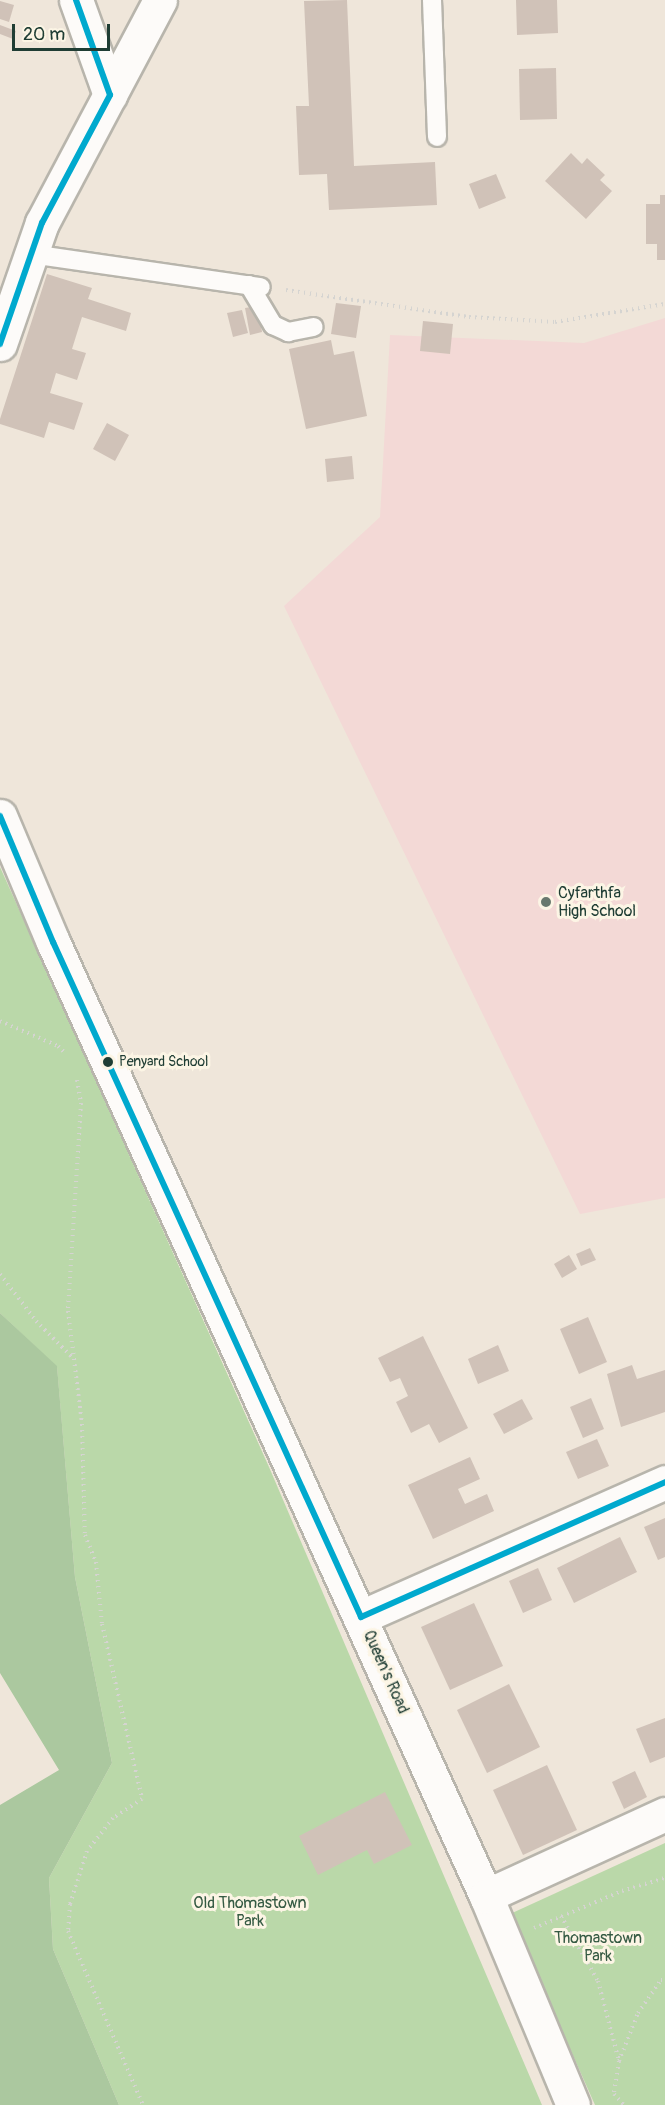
<!DOCTYPE html>
<html>
<head>
<meta charset="utf-8">
<style>
  body { margin:0 }
  #map { position:relative; width:665px; height:2105px; overflow:hidden; background:#efe6da; font-family:Pangolin,sans-serif }
  div>[style] { position:absolute }
  .built>* { inset:0; background:#f3d9d6 }
  .green>* { inset:0; background:#bad8a9 }
  .forest>* { inset:0; background:#abc89f }
  .building>* { inset:0; background:#d0c2b8 }
  .path>* { height:4px; margin-top:-2px; transform-origin:0; background:repeating-linear-gradient(90deg,#d5d4d1 0 1.5px,transparent 0 6px) }
  .roads { filter:drop-shadow(2px 0 #b8b5ac) drop-shadow(-2px 0 #b8b5ac) drop-shadow(0 2px #b8b5ac) drop-shadow(0 -2px #b8b5ac) }
  .lane>* { height:18px; margin:-9px; padding:0 9px; transform-origin:9px; border-radius:9px; background:#fdfbf9 }
  .street>* { height:33px; margin:-16.5px; padding:0 16.5px; transform-origin:16.5px; border-radius:16.5px; background:#fdfbf9 }
  .bus-1>* { height:6px; margin:-3px; padding:0 3px; transform-origin:3px; border-radius:3px; background:#00a9ce }
  .dots>* { width:16px; height:16px; translate:-50% -50%; box-sizing:border-box; border:3px solid #fcf5e5; border-radius:50% }
  span { translate:-50% -50%; white-space:nowrap; text-align:center; line-height:1.15; -webkit-text-stroke:6px #fcf5e5; paint-order:stroke }
  .bus-label { font-size:14px; color:#1f3d34 }
  .left { translate:0 -50%; text-align:left }
  .poi-label { font-size:16px; color:#1f3d34 }
  .street-label { font-size:16px; color:#1f3d34 }
  .park-label { font-size:16px; color:#355a43 }
  .scale { position:absolute; left:12px; top:24px; width:98px; height:27px; box-sizing:border-box; border:3px solid #1f3d34; border-top:0; padding-left:8px; font-size:18px; line-height:21px; white-space:nowrap; color:#1f3d34; -webkit-text-stroke:4px #fcf5e5; paint-order:stroke }
</style>
</head>
<body>
<div id="map">
  <div class="built">
    <i style="clip-path:polygon(665px 318px,665px 1198px,580px 1214px,284px 606px,380px 517px,390px 335px,584px 343px)"></i>
  </div>
  <div class="green">
    <i style="clip-path:polygon(0 867px,269px 1467px,542px 2105px,119px 2105px,53px 1949px,49px 1878px,112px 1763px,75px 1577px,57px 1367px,0 1313px)"></i>
    <i style="clip-path:polygon(665px 1843px,665px 2105px,595px 2105px,510px 1914px)"></i>
  </div>
  <div class="forest">
    <i style="clip-path:polygon(0 1313px,57px 1366px,75px 1577px,112px 1763px,49px 1878px,53px 1949px,119px 2105px,0 2105px,0 1805px,59px 1770px,0 1673px)"></i>
  </div>
  <div class="building">
    <i style="clip-path:polygon(347px 0,354px 166px,435px 162px,437px 205px,329px 210px,327px 174px,299px 175px,296px 106px,309px 106px,304px 1px)"></i>
    <i style="clip-path:polygon(516px 0,557px 0,558px 33px,517px 35px)"></i>
    <i style="clip-path:polygon(0 1px,14px 5px,9px 22px,0 19px)"></i>
    <i style="clip-path:polygon(0 25px,16px 31px,13px 39px,0 34px)"></i>
    <i style="clip-path:polygon(556px 68px,557px 119px,520px 120px,519px 69px)"></i>
    <i style="clip-path:polygon(571px 153px,582px 164px,587px 158px,605px 175px,600px 180px,612px 191px,586px 219px,545px 181px)"></i>
    <i style="clip-path:polygon(496px 174px,506px 198px,479px 209px,469px 184px)"></i>
    <i style="clip-path:polygon(660px 195px,665px 195px,665px 260px,657px 260px,657px 244px,646px 244px,646px 204px,660px 204px)"></i>
    <i style="clip-path:polygon(47px 274px,92px 288px,88px 299px,131px 313px,126px 331px,82px 317px,72px 349px,86px 353px,77px 380px,56px 373px,50px 393px,83px 403px,74px 430px,49px 422px,44px 438px,0 424px,0 419px)"></i>
    <i style="clip-path:polygon(336px 303px,361px 306px,356px 338px,331px 334px)"></i>
    <i style="clip-path:polygon(258px 306px,262px 332px,250px 335px,245px 308px)"></i>
    <i style="clip-path:polygon(242px 310px,248px 333px,233px 337px,227px 313px)"></i>
    <i style="clip-path:polygon(423px 321px,453px 324px,450px 354px,420px 351px)"></i>
    <i style="clip-path:polygon(331px 340px,334px 355px,354px 351px,367px 416px,306px 429px,289px 349px)"></i>
    <i style="clip-path:polygon(107px 423px,129px 435px,115px 461px,93px 449px)"></i>
    <i style="clip-path:polygon(352px 456px,354px 479px,327px 482px,325px 459px)"></i>
    <i style="clip-path:polygon(590px 1248px,596px 1260px,581px 1266px,576px 1254px)"></i>
    <i style="clip-path:polygon(569px 1255px,577px 1269px,562px 1278px,554px 1264px)"></i>
    <i style="clip-path:polygon(588px 1317px,607px 1362px,579px 1374px,560px 1329px)"></i>
    <i style="clip-path:polygon(423px 1336px,468px 1428px,439px 1443px,429px 1424px,411px 1433px,396px 1402px,408px 1396px,400px 1378px,390px 1382px,378px 1358px)"></i>
    <i style="clip-path:polygon(498px 1345px,509px 1371px,478px 1384px,468px 1359px)"></i>
    <i style="clip-path:polygon(632px 1365px,637px 1379px,665px 1370px,665px 1412px,621px 1427px,607px 1374px)"></i>
    <i style="clip-path:polygon(591px 1398px,604px 1429px,583px 1438px,570px 1407px)"></i>
    <i style="clip-path:polygon(522px 1399px,533px 1419px,504px 1434px,493px 1414px)"></i>
    <i style="clip-path:polygon(597px 1439px,609px 1466px,578px 1479px,566px 1452px)"></i>
    <i style="clip-path:polygon(470px 1457px,480px 1479px,458px 1489px,465px 1504px,487px 1494px,494px 1511px,433px 1539px,408px 1485px)"></i>
    <i style="clip-path:polygon(665px 1518px,665px 1557px,658px 1560px,644px 1527px)"></i>
    <i style="clip-path:polygon(620px 1537px,637px 1572px,574px 1603px,557px 1568px)"></i>
    <i style="clip-path:polygon(538px 1568px,552px 1600px,523px 1613px,509px 1581px)"></i>
    <i style="clip-path:polygon(474px 1603px,503px 1666px,450px 1690px,421px 1627px)"></i>
    <i style="clip-path:polygon(509px 1684px,540px 1747px,487px 1773px,457px 1710px)"></i>
    <i style="clip-path:polygon(665px 1718px,665px 1757px,650px 1763px,636px 1729px)"></i>
    <i style="clip-path:polygon(547px 1765px,577px 1830px,523px 1855px,493px 1790px)"></i>
    <i style="clip-path:polygon(635px 1771px,647px 1797px,624px 1809px,612px 1782px)"></i>
    <i style="clip-path:polygon(385px 1792px,412px 1845px,374px 1864px,367px 1850px,318px 1875px,299px 1836px)"></i>
  </div>
  <div class="path">
    <i style="left:286px;top:290px;width:185px;rotate:8.4deg"></i>
    <i style="left:469px;top:317px;width:86px;rotate:3.3deg"></i>
    <i style="left:555px;top:322px;width:111px;rotate:-9.3deg"></i>
    <i style="left:0;top:1021px;width:63px;rotate:23.3deg"></i>
    <i style="left:58px;top:1046px;width:11px;rotate:45deg"></i>
    <i style="left:77px;top:1080px;width:23px;rotate:80deg"></i>
    <i style="left:81px;top:1103px;width:208px;rotate:93.6deg"></i>
    <i style="left:68px;top:1311px;width:114px;rotate:82.9deg"></i>
    <i style="left:82px;top:1424px;width:111px;rotate:88.5deg"></i>
    <i style="left:85px;top:1535px;width:29px;rotate:68deg"></i>
    <i style="left:96px;top:1562px;width:62px;rotate:84.5deg"></i>
    <i style="left:102px;top:1624px;width:180px;rotate:77.1deg"></i>
    <i style="left:142px;top:1799px;width:35px;rotate:147deg"></i>
    <i style="left:113px;top:1818px;width:42px;rotate:128.2deg"></i>
    <i style="left:87px;top:1851px;width:56px;rotate:107.8deg"></i>
    <i style="left:70px;top:1904px;width:27px;rotate:94deg"></i>
    <i style="left:68px;top:1931px;width:189px;rotate:66.7deg"></i>
    <i style="left:0;top:1274px;width:59px;rotate:52.5deg"></i>
    <i style="left:36px;top:1321px;width:51px;rotate:45deg"></i>
    <i style="left:561px;top:1916px;width:75px;rotate:60.4deg"></i>
    <i style="left:598px;top:1981px;width:83px;rotate:75.3deg"></i>
    <i style="left:619px;top:2061px;width:33px;rotate:99deg"></i>
    <i style="left:614px;top:2094px;width:15px;rotate:48deg"></i>
    <i style="left:534px;top:1928px;width:95px;rotate:-22.8deg"></i>
    <i style="left:622px;top:1891px;width:45px;rotate:-16.8deg"></i>
    <i style="left:619px;top:2061px;width:52px;rotate:-68.4deg"></i>
    <i style="left:638px;top:2013px;width:40px;rotate:-55.1deg"></i>
    <i style="left:661px;top:1980px;width:4px"></i>
  </div>
  <div class="roads">
    <div class="lane">
      <i style="left:432px;top:0;width:137px;rotate:87.9deg"></i>
      <i style="left:31px;top:254px;width:232px;rotate:8.2deg"></i>
      <i style="left:249px;top:285px;width:47px;rotate:59deg"></i>
      <i style="left:273px;top:325px;width:17px;rotate:25deg"></i>
      <i style="left:288px;top:332px;width:26px;rotate:-11deg"></i>
    </div>
    <div class="street">
      <i style="left:76px;top:0;width:101px;rotate:70.3deg"></i>
      <i style="left:0;top:344px;width:128px;rotate:-70.9deg"></i>
      <i style="left:42px;top:223px;width:252px;rotate:-62.1deg"></i>
      <i style="left:0;top:816px;width:137px;rotate:67.2deg"></i>
      <i style="left:53px;top:942px;width:1048px;rotate:65.59deg"></i>
      <i style="left:486px;top:1896px;width:226px;rotate:67.4deg"></i>
      <i style="left:361px;top:1617px;width:333px;rotate:-23.9deg"></i>
      <i style="left:486px;top:1896px;width:197px;rotate:-24.6deg"></i>
    </div>
  </div>
  <div class="bus-1">
    <i style="left:0;top:344px;width:128px;rotate:-70.9deg"></i>
    <i style="left:42px;top:223px;width:145px;rotate:-62deg"></i>
    <i style="left:110px;top:95px;width:101px;rotate:-109.7deg"></i>
    <i style="left:0;top:816px;width:137px;rotate:67.2deg"></i>
    <i style="left:53px;top:942px;width:742px;rotate:65.47deg"></i>
    <i style="left:361px;top:1617px;width:333px;rotate:-23.9deg"></i>
  </div>
  <div class="dots">
    <i style="left:546px;top:902px;background:#68786e"></i>
    <i style="left:108px;top:1062px;background:#1f3d34"></i>
  </div>
  <div class="bus-label">
    <span class="left" style="left:119px;top:1062px">Penyard School</span>
  </div>
  <div class="poi-label">
    <span class="left" style="left:558px;top:902px">Cyfarthfa<br>High School</span>
  </div>
  <div class="street-label">
    <span style="left:386px;top:1672px;rotate:66deg">Queen's Road</span>
  </div>
  <div class="park-label">
    <span style="left:250px;top:1912px">Old Thomastown<br>Park</span>
    <span style="left:598px;top:1947px">Thomastown<br>Park</span>
  </div>
  <div class="scale">20 m</div>
</div>
</body>
</html>
